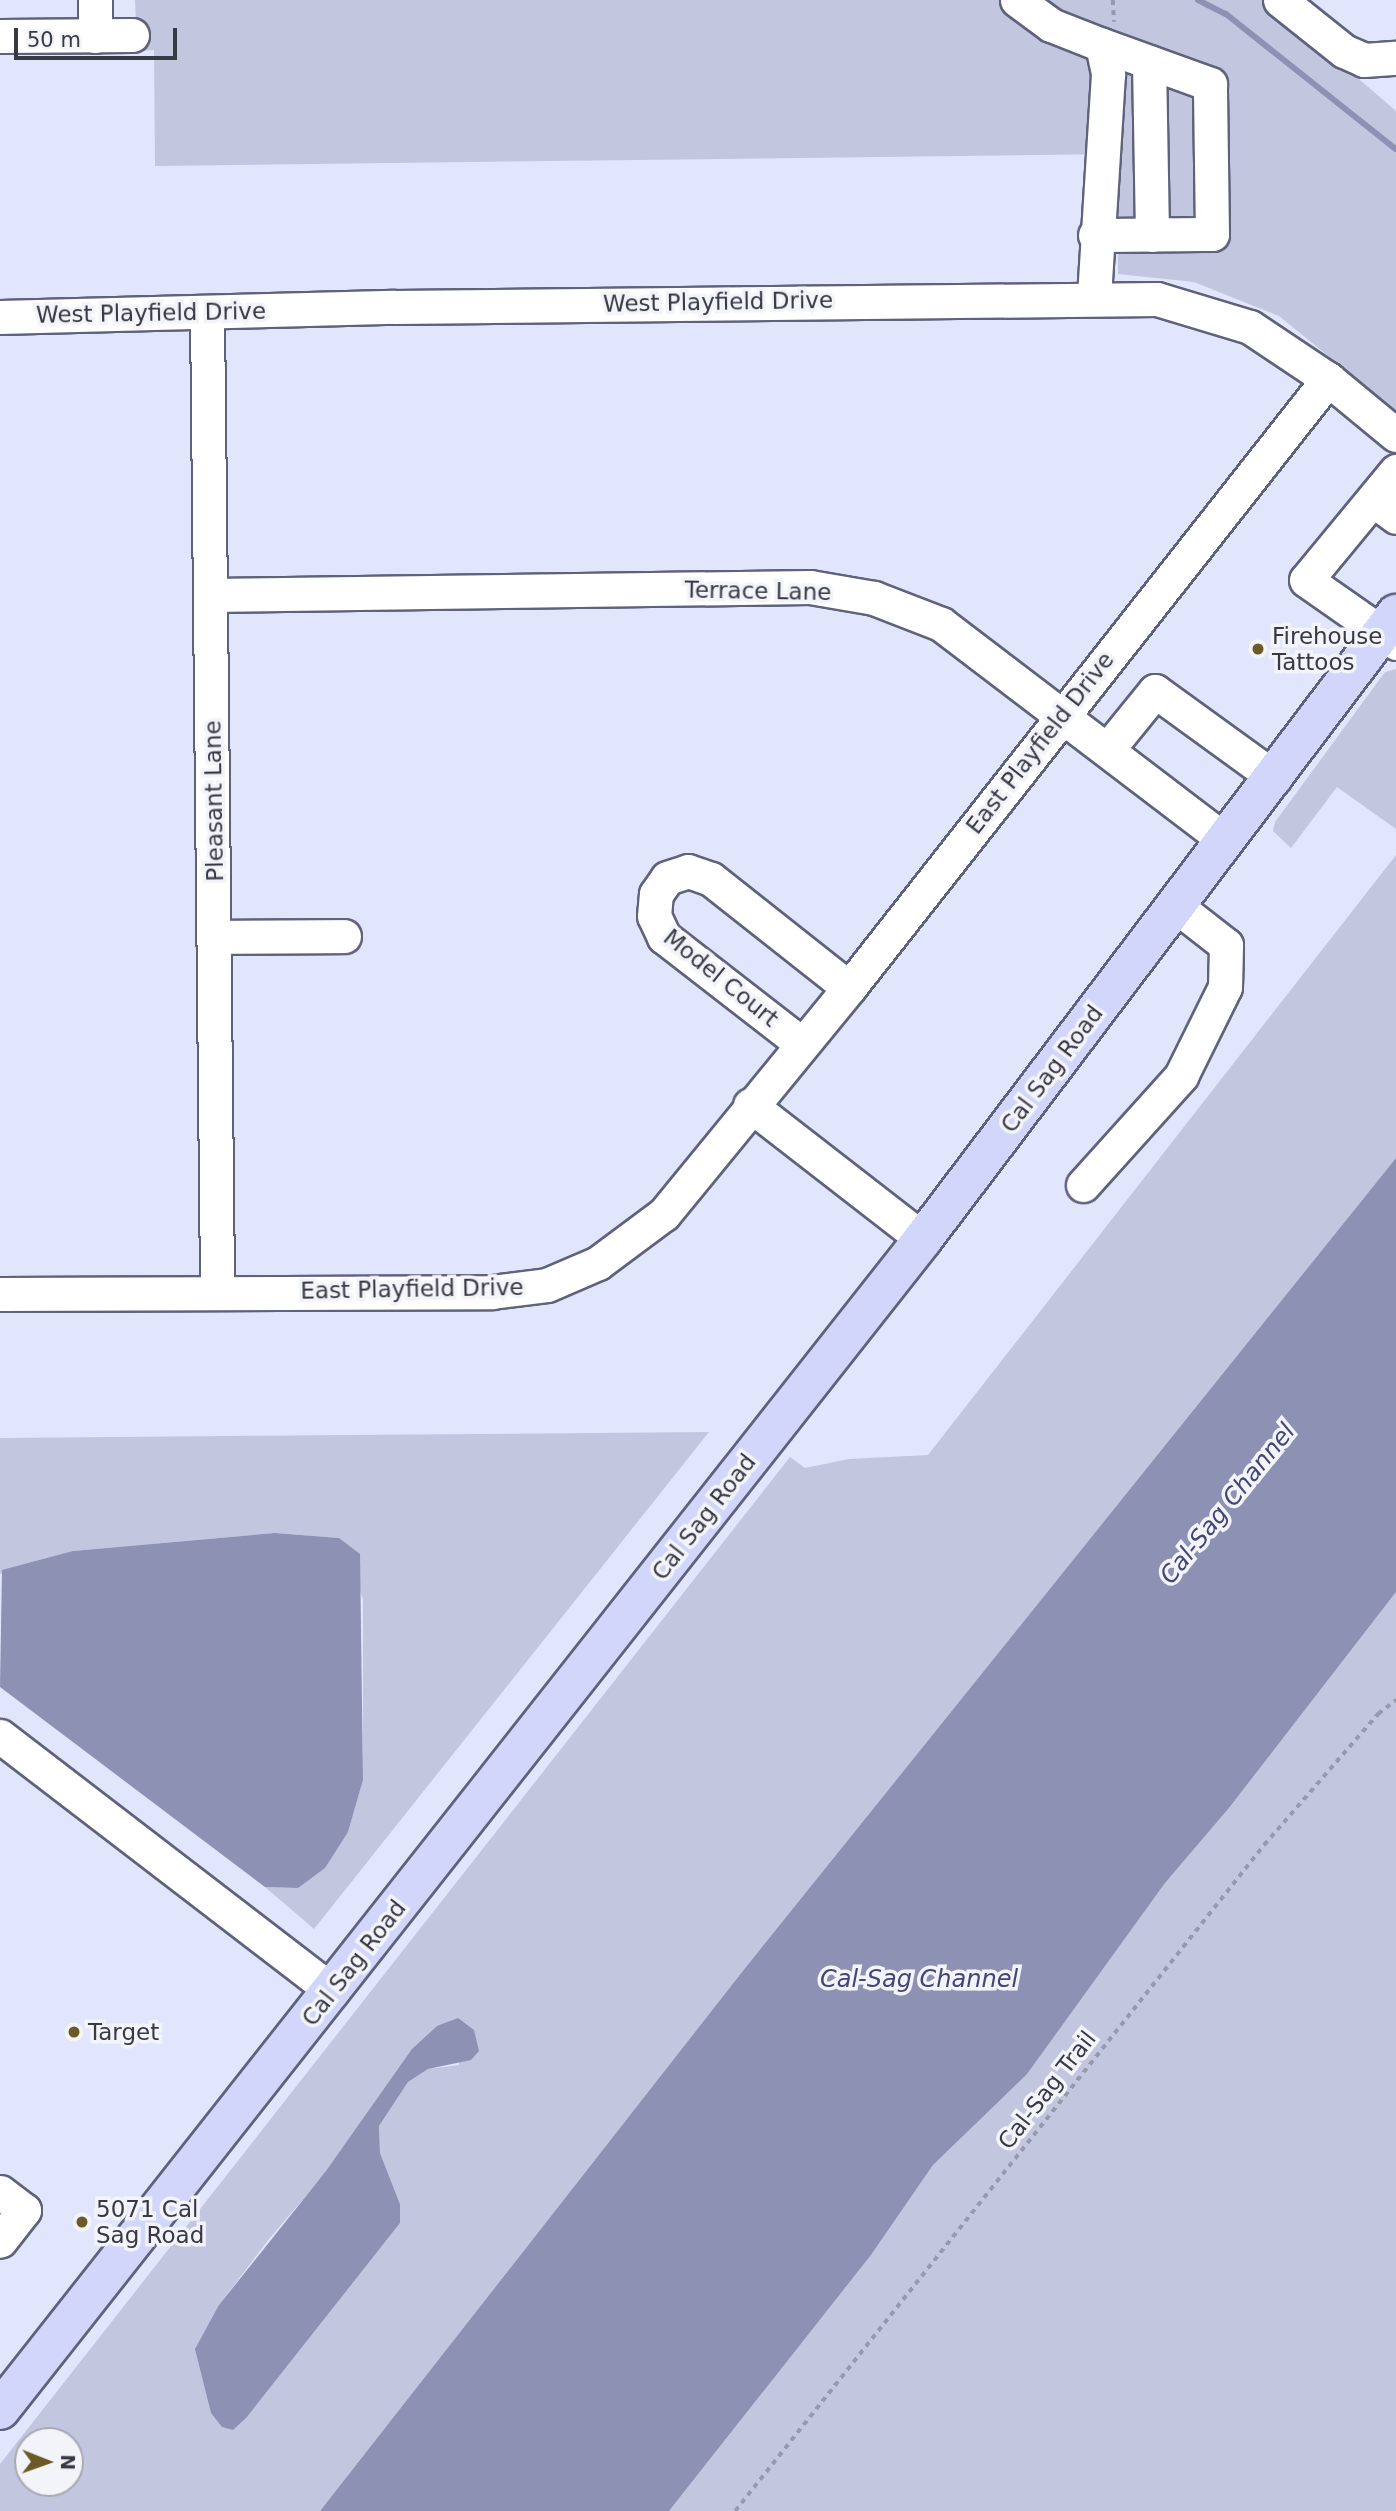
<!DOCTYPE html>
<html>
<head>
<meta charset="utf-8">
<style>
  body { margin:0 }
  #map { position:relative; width:1396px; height:2511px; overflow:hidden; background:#e2e6fd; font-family:"DejaVu Sans",sans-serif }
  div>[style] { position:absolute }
  .green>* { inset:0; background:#c2c6df }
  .water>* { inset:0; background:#8d91b3 }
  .stream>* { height:6px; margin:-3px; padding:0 3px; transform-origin:3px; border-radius:3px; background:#8d91b3 }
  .path>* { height:3.5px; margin-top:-1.75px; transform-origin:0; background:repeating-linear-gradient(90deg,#979aac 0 5px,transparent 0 10px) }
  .roads { filter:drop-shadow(2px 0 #5f627b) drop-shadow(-2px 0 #5f627b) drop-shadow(0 2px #5f627b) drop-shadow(0 -2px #5f627b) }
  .minor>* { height:33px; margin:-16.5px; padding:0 16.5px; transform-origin:16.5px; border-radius:16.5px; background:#fff }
  .major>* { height:38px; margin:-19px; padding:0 19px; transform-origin:19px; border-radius:19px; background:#d1d6fa }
  .dots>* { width:19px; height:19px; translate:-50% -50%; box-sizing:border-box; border:4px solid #f3f4fa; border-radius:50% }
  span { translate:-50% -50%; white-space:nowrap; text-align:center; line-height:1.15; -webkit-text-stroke:7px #f3f4fa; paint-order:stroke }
  .street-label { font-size:23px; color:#373944 }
  .poi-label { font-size:23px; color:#373944 }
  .left { translate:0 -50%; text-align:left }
  .water-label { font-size:24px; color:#424677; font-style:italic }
  .north { position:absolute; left:14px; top:2427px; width:70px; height:70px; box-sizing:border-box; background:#f3f4fa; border:2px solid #a8a9b1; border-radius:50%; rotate:91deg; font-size:19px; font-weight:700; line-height:28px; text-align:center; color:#373944 }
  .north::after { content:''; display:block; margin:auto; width:24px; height:32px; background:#6b5927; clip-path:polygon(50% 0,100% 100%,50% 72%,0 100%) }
  .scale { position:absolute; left:14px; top:28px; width:163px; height:32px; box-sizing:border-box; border:4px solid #373944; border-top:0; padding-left:9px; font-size:21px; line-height:24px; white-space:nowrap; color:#373944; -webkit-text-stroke:5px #f3f4fa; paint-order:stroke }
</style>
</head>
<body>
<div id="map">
  <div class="green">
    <i style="clip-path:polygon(135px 0,1267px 0,1396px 111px,1396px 411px,1279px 316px,1194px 282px,1118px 274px,1117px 154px,155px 166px,154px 50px,137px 51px)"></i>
    <i style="clip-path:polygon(1396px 669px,1396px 829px,1337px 787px,1291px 848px,1273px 831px,1275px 822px,1385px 672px)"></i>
    <i style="clip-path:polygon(evenodd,1396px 855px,1396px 1158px,742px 1972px,320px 2511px,0 2511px,0 2464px,790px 1457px,805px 1468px,849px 1459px,928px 1455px,1396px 855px,458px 2018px,459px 2065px,428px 2069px,408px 2082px,379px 2126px,380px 2153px,400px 2204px,400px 2223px,247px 2417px,219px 2305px,269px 2239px,458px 2018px,1396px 855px,28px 2441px,70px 2441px,70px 2483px,28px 2483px,28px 2441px)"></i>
    <i style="clip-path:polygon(709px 1432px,314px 1929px,265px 1887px,298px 1888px,348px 1832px,363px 1780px,363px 1599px,339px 1538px,275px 1533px,73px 1551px,0 1574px,0 1438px)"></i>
    <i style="clip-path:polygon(1396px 1592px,1396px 2511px,669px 2511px,871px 2255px,933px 2165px,1027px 2073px,1165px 1883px,1229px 1808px)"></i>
  </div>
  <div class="water">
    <i style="clip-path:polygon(1396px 1158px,1396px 1592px,1229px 1808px,1165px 1883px,1027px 2074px,933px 2165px,871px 2255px,669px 2511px,320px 2511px,742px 1972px)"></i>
    <i style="clip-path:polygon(275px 1533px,339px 1538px,360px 1554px,363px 1780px,348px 1832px,325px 1868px,298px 1888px,265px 1887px,0 1687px,2px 1570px,73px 1551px)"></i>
    <i style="clip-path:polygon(458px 2018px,474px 2030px,479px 2051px,471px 2060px,428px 2069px,408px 2082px,379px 2126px,380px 2153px,400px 2204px,400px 2223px,247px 2417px,233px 2430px,222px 2427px,211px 2413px,195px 2349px,219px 2305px,326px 2171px,412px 2049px,437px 2026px)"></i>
  </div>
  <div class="stream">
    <i style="left:1198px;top:0;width:31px;rotate:27deg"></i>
    <i style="left:1226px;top:14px;width:217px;rotate:38.5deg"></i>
  </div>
  <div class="path">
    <i style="left:1113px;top:0;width:22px;rotate:87deg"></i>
    <i style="left:735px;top:2511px;width:851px;rotate:-51.54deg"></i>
    <i style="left:1264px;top:1845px;width:174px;rotate:-49deg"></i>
    <i style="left:1378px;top:1714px;width:23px;rotate:-38deg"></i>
  </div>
  <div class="roads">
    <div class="minor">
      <i style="left:95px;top:0;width:36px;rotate:90deg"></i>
      <i style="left:1017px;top:0;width:42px;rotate:36.3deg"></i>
      <i style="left:1051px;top:25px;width:55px;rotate:21.4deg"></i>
      <i style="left:1102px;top:45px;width:30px;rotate:78deg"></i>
      <i style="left:1108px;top:74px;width:223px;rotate:93.6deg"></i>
      <i style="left:1280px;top:0;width:82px;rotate:38.6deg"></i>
      <i style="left:1344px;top:51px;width:22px;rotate:24deg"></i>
      <i style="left:1364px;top:60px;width:32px;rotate:-4deg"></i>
      <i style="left:0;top:36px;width:132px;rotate:-0.4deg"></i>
      <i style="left:1149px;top:62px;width:173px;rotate:89deg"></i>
      <i style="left:1095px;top:235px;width:117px;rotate:-0.5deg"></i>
      <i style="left:1212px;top:234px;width:150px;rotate:-90.8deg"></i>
      <i style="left:1210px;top:84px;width:115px;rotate:-160.1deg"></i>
      <i style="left:207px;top:312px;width:979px;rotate:89.41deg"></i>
      <i style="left:0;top:317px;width:394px;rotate:-1.5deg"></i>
      <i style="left:394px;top:307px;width:763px;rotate:-0.6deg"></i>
      <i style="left:1157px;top:299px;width:97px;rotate:16.8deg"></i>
      <i style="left:1250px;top:327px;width:94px;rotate:33.7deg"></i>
      <i style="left:1328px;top:379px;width:88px;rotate:39.5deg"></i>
      <i style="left:1396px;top:471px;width:141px;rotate:129.5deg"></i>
      <i style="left:1306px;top:580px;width:110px;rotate:35deg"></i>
      <i style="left:1373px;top:500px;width:29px;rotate:36deg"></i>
      <i style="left:211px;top:595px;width:599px;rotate:-0.77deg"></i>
      <i style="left:810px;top:587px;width:65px;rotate:9.8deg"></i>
      <i style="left:874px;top:598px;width:72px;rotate:21.2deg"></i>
      <i style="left:941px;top:624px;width:358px;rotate:37.3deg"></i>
      <i style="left:1107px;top:750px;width:76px;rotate:-50.9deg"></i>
      <i style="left:1155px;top:691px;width:148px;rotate:35.9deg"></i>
      <i style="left:216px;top:937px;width:128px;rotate:-0.4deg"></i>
      <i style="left:802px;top:1044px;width:175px;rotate:-142.2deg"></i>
      <i style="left:664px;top:937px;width:23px;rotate:-115deg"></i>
      <i style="left:654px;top:916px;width:22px;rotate:-85deg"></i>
      <i style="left:656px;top:894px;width:19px;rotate:-55deg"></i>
      <i style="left:667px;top:878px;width:22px;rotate:-18deg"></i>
      <i style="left:688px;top:871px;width:24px;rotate:19deg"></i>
      <i style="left:711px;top:879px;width:176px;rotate:38.3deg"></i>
      <i style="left:750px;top:1105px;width:219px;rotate:37.8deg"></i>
      <i style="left:1083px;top:1185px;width:147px;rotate:-48deg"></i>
      <i style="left:1181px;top:1076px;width:99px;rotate:-63.7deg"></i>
      <i style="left:1225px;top:987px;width:42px;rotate:-88.6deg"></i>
      <i style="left:1226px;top:945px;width:63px;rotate:-142deg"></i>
      <i style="left:0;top:1294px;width:492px;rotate:-0.2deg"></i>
      <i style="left:492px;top:1292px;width:55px;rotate:-7.3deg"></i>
      <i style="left:547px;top:1285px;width:56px;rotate:-23.3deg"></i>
      <i style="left:598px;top:1263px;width:82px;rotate:-36.6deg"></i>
      <i style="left:664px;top:1214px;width:292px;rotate:-50.7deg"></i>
      <i style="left:849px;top:988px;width:775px;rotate:-51.81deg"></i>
      <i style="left:0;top:1736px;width:419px;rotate:37.5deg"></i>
      <i style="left:0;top:2192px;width:30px;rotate:37deg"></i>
      <i style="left:24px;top:2210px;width:39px;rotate:128deg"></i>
    </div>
    <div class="major">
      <i style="left:0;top:2410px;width:1491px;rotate:-51.75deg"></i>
      <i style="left:923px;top:1239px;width:784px;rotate:-52.88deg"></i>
    </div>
  </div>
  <div class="dots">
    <i style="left:1258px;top:649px;background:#6b5927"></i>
    <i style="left:74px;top:2032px;background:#6b5927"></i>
    <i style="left:82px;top:2222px;background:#6b5927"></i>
  </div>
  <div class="street-label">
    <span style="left:718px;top:302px;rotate:-1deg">West Playfield Drive</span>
    <span style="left:151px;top:313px;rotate:-1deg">West Playfield Drive</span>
    <span style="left:758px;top:591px;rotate:1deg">Terrace Lane</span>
    <span style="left:1040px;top:743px;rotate:-52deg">East Playfield Drive</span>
    <span style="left:214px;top:801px;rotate:-91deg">Pleasant Lane</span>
    <span style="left:721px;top:978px;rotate:39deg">Model Court</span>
    <span style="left:1052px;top:1069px;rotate:-53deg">Cal Sag Road</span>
    <span style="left:412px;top:1289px;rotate:-1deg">East Playfield Drive</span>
    <span style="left:704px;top:1517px;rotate:-52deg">Cal Sag Road</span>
    <span style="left:354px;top:1963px;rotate:-52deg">Cal Sag Road</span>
    <span style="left:1047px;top:2090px;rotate:-52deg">Cal-Sag Trail</span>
  </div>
  <div class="poi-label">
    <span class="left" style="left:1272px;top:649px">Firehouse<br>Tattoos</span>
    <span class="left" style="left:88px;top:2032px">Target</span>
    <span class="left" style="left:96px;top:2222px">5071 Cal<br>Sag Road</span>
  </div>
  <div class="water-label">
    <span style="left:1228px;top:1504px;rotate:-51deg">Cal-Sag Channel</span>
    <span style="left:919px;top:1980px">Cal-Sag Channel</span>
  </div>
  <div class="north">N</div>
  <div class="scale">50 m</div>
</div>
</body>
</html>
